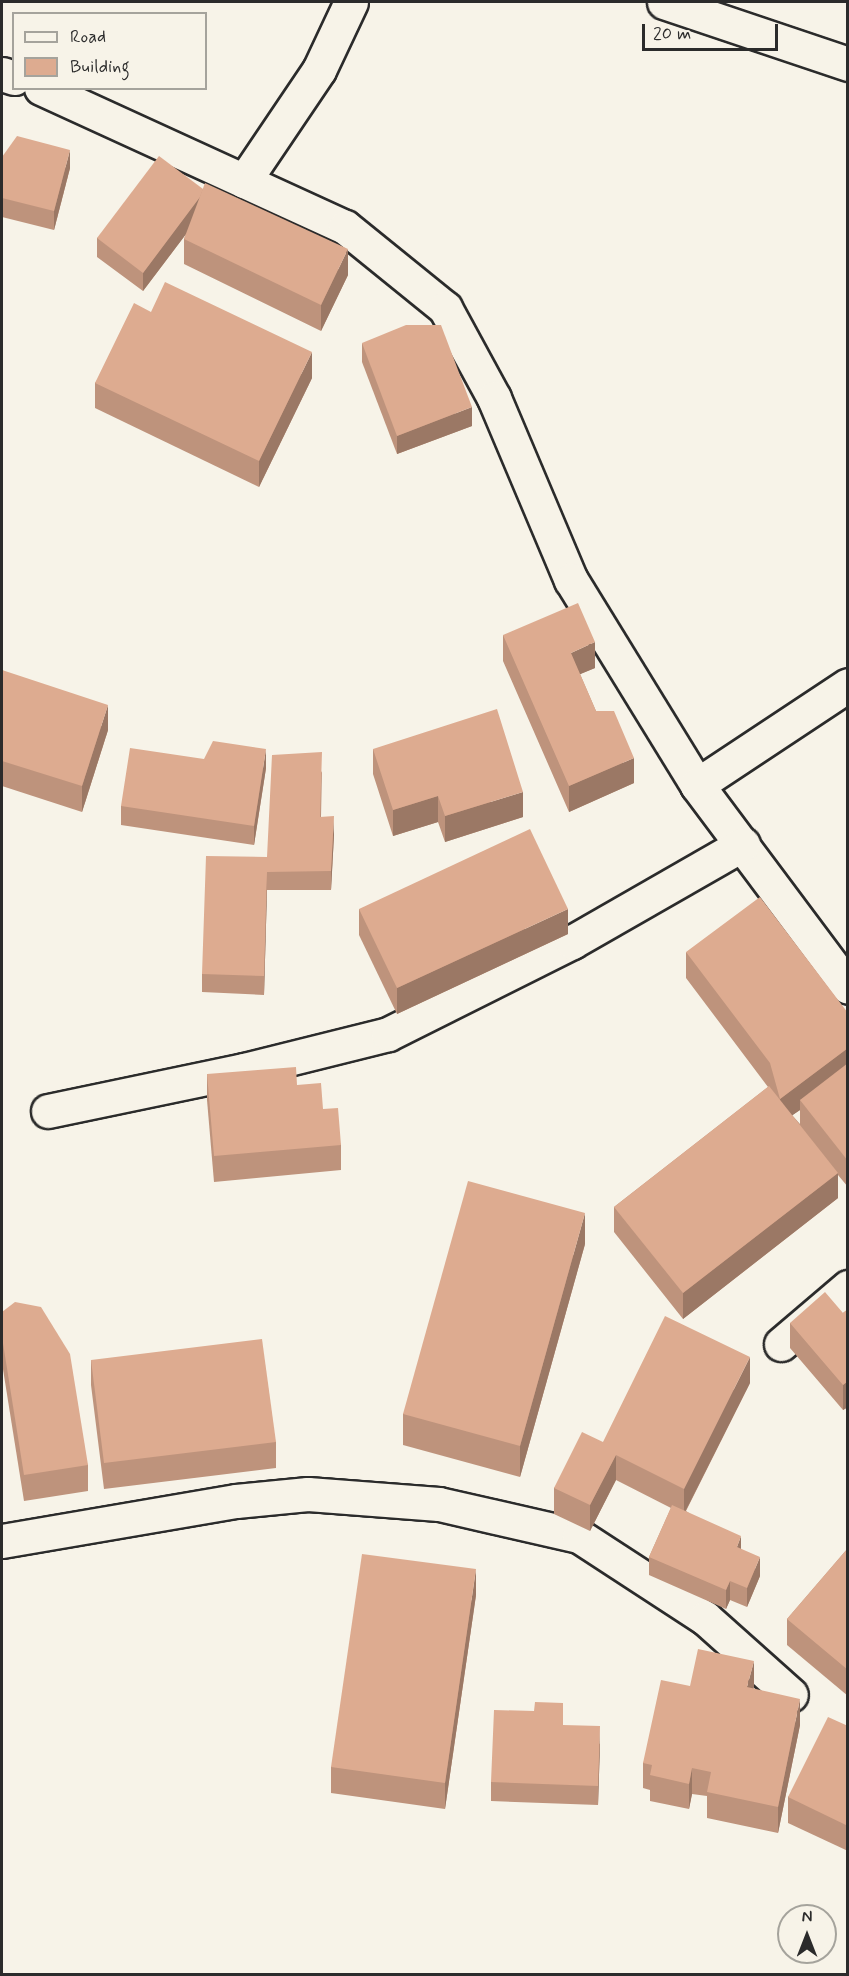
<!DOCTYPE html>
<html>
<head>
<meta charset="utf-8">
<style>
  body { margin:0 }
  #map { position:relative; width:849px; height:1976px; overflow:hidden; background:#f7f3e8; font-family:Mynerve,sans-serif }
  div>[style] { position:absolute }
  .roads { filter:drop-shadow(2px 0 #2b2b2b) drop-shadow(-2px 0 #2b2b2b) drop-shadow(0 2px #2b2b2b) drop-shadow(0 -2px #2b2b2b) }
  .street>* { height:33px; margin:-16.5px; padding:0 16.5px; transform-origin:16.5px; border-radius:16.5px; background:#f7f3e8 }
  .wall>* { inset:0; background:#be937c }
  .shaded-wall>* { inset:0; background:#9b7865 }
  .building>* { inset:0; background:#ddab90 }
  span { translate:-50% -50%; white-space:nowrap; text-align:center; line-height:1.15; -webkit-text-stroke:5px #f7f3e8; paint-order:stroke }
  .frame { position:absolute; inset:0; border:3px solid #2b2b2b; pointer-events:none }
  .legend { position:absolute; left:12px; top:12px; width:195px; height:78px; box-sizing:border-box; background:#f7f3e8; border:2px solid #a5a39c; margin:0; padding:8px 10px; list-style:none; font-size:18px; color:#2b2b2b }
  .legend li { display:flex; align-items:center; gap:12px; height:30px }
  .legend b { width:30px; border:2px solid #a5a39c }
  .north { position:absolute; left:777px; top:1904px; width:60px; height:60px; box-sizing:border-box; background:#f7f3e8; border:2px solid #a5a39c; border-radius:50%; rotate:0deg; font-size:16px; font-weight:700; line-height:24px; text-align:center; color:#2b2b2b }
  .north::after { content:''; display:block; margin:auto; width:21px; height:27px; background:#2b2b2b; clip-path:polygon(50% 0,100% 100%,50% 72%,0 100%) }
  .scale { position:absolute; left:642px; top:24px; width:136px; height:27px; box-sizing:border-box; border:3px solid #2b2b2b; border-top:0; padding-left:8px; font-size:18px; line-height:21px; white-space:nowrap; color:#2b2b2b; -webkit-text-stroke:4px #f7f3e8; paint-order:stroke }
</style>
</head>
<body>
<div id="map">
  <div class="roads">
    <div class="street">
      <i style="left:664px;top:2px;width:194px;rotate:18.6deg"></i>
      <i style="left:2px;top:74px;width:13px;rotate:18deg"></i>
      <i style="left:41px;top:88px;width:334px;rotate:24.6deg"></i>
      <i style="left:345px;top:227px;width:129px;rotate:39deg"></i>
      <i style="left:445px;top:308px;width:102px;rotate:61.4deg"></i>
      <i style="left:494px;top:398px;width:198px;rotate:67.1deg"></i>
      <i style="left:571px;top:580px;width:241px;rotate:58.4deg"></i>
      <i style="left:697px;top:785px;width:252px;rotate:53.2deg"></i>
      <i style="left:244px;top:181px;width:134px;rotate:-56deg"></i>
      <i style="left:319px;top:70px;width:75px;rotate:-64.8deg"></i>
      <i style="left:697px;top:785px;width:181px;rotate:-33.5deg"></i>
      <i style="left:48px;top:1111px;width:200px;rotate:-11.8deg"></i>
      <i style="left:244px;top:1070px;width:148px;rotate:-14deg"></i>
      <i style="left:388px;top:1034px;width:206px;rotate:-26.6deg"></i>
      <i style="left:572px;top:942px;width:197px;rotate:-29.8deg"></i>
      <i style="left:781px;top:1344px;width:88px;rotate:-40.4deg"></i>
      <i style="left:2px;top:1541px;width:237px;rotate:-9.7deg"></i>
      <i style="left:236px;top:1501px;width:72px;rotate:-5.6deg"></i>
      <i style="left:308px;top:1494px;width:131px;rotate:4.4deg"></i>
      <i style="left:439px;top:1504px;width:144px;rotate:12.9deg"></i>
      <i style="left:579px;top:1536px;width:150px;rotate:33.1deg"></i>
      <i style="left:705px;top:1618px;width:115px;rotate:41.8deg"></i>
    </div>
  </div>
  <div class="wall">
    <i style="clip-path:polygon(2px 157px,70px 168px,54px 230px,2px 217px)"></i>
    <i style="clip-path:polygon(203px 189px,348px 275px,321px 331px,184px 264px,184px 239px,186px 234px,143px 291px,97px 257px,97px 238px)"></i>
    <i style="clip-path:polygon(151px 312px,312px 378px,259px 487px,95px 408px,95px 383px)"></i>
    <i style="clip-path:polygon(362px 343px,472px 426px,397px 454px,362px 362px)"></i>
    <i style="clip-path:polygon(503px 635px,595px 668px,580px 674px,596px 711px,634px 783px,569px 812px,503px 661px)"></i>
    <i style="clip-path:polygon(2px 670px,108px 730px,82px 812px,2px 786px)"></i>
    <i style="clip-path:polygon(373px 749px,523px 817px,445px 842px,438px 822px,393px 836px,373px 774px)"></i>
    <i style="clip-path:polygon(266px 768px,254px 845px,121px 825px,121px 806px)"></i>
    <i style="clip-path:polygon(322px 771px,321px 817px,334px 835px,331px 890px,267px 890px,264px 995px,202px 992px,202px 974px)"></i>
    <i style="clip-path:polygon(359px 909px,568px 934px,397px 1014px,359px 935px)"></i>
    <i style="clip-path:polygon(evenodd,686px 952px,848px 1013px,848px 1187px,838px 1175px,838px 1198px,683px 1319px,614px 1232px,614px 1207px,768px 1087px,686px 978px,686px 952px,800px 1110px,800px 1124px,792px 1115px,800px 1110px)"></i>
    <i style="clip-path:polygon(207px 1074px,297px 1085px,323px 1109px,341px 1145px,341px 1170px,214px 1182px,207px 1100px)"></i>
    <i style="clip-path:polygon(585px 1244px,520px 1477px,403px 1445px,403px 1414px)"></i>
    <i style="clip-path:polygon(848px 1309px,848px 1407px,843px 1410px,790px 1348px,790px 1323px,843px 1313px)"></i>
    <i style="clip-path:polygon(2px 1312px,88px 1465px,88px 1491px,24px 1501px,2px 1363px)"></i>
    <i style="clip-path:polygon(91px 1360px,276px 1442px,276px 1468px,104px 1489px,91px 1385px)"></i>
    <i style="clip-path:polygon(750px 1383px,686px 1511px,741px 1549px,760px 1576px,747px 1607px,730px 1600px,726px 1609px,649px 1575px,649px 1557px,671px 1508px,616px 1480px,590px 1531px,554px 1514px,554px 1488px,603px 1442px)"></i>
    <i style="clip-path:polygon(848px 1548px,848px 1696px,787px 1645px,787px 1619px)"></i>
    <i style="clip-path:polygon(476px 1595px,445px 1809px,331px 1793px,331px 1767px)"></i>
    <i style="clip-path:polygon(690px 1686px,754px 1686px,753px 1688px,800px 1725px,778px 1833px,707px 1818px,707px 1796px,692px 1794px,689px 1809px,650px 1801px,650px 1790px,643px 1788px,643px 1763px)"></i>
    <i style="clip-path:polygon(563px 1725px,600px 1744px,598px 1805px,491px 1801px,491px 1782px)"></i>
    <i style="clip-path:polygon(848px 1726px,848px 1851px,788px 1823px,788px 1797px)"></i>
  </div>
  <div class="shaded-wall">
    <i style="clip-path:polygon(70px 150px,70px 168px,54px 230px,54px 211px)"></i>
    <i style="clip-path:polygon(205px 190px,205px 209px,143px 291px,143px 273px)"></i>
    <i style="clip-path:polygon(348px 249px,348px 275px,321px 331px,321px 305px)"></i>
    <i style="clip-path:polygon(3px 294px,3px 319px,2px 326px,2px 300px)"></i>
    <i style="clip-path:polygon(312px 352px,312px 378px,259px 487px,259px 461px)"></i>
    <i style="clip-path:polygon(472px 407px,472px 426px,397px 454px,397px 436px)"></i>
    <i style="clip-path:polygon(595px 642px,595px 668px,571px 678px,571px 653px)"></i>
    <i style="clip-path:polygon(108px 705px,108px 730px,82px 812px,82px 786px)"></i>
    <i style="clip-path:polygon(266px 749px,266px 768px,254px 845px,254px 826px)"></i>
    <i style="clip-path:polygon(634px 758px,634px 783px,569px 812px,569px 786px)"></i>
    <i style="clip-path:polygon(523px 792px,523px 817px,445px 842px,445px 816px)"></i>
    <i style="clip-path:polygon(438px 796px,438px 822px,393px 836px,393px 810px)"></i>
    <i style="clip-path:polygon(334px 816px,334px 835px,331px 890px,331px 871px)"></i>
    <i style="clip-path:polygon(267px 872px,267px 890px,264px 995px,264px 976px)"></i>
    <i style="clip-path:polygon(568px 909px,568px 934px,397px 1014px,397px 988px)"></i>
    <i style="clip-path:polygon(848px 1048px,848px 1074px,800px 1100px,800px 1110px,780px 1124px,780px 1099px)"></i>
    <i style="clip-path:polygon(838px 1173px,838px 1198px,683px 1319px,683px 1293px)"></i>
    <i style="clip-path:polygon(585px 1213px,585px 1244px,520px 1477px,520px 1446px)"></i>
    <i style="clip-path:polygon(750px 1357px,750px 1383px,684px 1514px,684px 1489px)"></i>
    <i style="clip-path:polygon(848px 1381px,848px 1407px,843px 1410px,843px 1385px)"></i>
    <i style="clip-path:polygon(616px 1455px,616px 1480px,590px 1531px,590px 1505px)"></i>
    <i style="clip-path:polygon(741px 1536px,741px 1554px,737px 1547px)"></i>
    <i style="clip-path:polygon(760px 1557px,760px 1576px,747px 1607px,747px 1588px)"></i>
    <i style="clip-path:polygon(476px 1569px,476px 1595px,445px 1809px,445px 1783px)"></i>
    <i style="clip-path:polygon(730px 1581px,730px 1600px,726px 1609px,726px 1590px)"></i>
    <i style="clip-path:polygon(754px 1661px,754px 1686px,747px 1713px,747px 1687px)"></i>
    <i style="clip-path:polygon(800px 1699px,800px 1725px,778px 1833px,778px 1807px)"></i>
    <i style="clip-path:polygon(600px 1726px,600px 1744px,598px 1805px,598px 1786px)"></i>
    <i style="clip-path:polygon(692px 1768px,692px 1794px,689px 1809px,689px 1784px)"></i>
  </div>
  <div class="building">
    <i style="clip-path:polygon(17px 136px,70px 150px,54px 211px,2px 198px,2px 157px)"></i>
    <i style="clip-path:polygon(159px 156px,203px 189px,200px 197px,143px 273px,97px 238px)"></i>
    <i style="clip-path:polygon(205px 183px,348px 249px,321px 305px,184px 239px)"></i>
    <i style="clip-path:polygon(165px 282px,312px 352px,259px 461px,95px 383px,134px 303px,151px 312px)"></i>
    <i style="clip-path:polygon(406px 325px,441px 325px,472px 407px,397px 436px,362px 343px)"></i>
    <i style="clip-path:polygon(578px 603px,595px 642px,571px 653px,596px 711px,614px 711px,634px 758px,569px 786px,503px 635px)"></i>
    <i style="clip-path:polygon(2px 670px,108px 705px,82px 786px,2px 761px)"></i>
    <i style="clip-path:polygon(497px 709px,523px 792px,445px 816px,438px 796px,393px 810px,373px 749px)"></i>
    <i style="clip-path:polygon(213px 741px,266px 749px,254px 826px,121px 806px,130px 748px,204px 759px)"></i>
    <i style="clip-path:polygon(322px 752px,320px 817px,334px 816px,331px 871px,267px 872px,264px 976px,202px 974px,206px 856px,267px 857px,272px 755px)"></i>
    <i style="clip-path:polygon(530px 829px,568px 909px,397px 988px,359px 909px)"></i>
    <i style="clip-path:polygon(760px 897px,848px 1013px,848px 1048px,780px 1099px,770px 1063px,686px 952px)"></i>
    <i style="clip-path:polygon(848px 1063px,848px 1161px,800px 1100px)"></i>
    <i style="clip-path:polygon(296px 1067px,297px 1085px,321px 1083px,323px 1109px,338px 1108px,341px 1145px,214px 1156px,207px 1074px)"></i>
    <i style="clip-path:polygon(769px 1086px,838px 1173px,683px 1293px,614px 1207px)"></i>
    <i style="clip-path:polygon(468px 1181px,585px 1213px,520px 1446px,403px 1414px)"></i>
    <i style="clip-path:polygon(825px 1292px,843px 1313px,848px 1309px,848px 1381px,843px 1385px,790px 1323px)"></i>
    <i style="clip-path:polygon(15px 1302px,41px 1307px,70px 1354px,88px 1465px,24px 1475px,2px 1337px,2px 1312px)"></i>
    <i style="clip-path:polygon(665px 1316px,750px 1357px,684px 1489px,616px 1455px,590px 1505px,554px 1488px,582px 1432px,603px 1442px)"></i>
    <i style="clip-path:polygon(262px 1339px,276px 1442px,104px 1463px,91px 1360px)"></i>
    <i style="clip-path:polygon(672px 1505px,741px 1536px,737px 1547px,760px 1557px,747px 1588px,730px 1581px,726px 1590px,649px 1557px)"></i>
    <i style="clip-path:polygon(848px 1548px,848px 1670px,787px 1619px)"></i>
    <i style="clip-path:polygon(362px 1554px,476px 1569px,445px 1783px,331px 1767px)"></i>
    <i style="clip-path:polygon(698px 1649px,754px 1661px,747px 1687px,800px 1699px,778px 1807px,707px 1792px,711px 1772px,692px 1768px,689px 1784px,650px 1775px,652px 1765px,643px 1763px,661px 1680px,690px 1686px)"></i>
    <i style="clip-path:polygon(535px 1702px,563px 1703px,563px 1725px,600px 1726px,598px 1786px,491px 1782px,494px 1710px,534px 1711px)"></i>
    <i style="clip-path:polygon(828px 1717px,848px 1726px,848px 1826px,788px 1797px)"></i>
  </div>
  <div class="frame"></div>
  <ul class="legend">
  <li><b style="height:8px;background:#f7f3e8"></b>Road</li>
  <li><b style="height:16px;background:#ddab90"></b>Building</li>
  </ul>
  <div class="north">N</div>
  <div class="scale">20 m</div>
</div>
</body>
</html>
